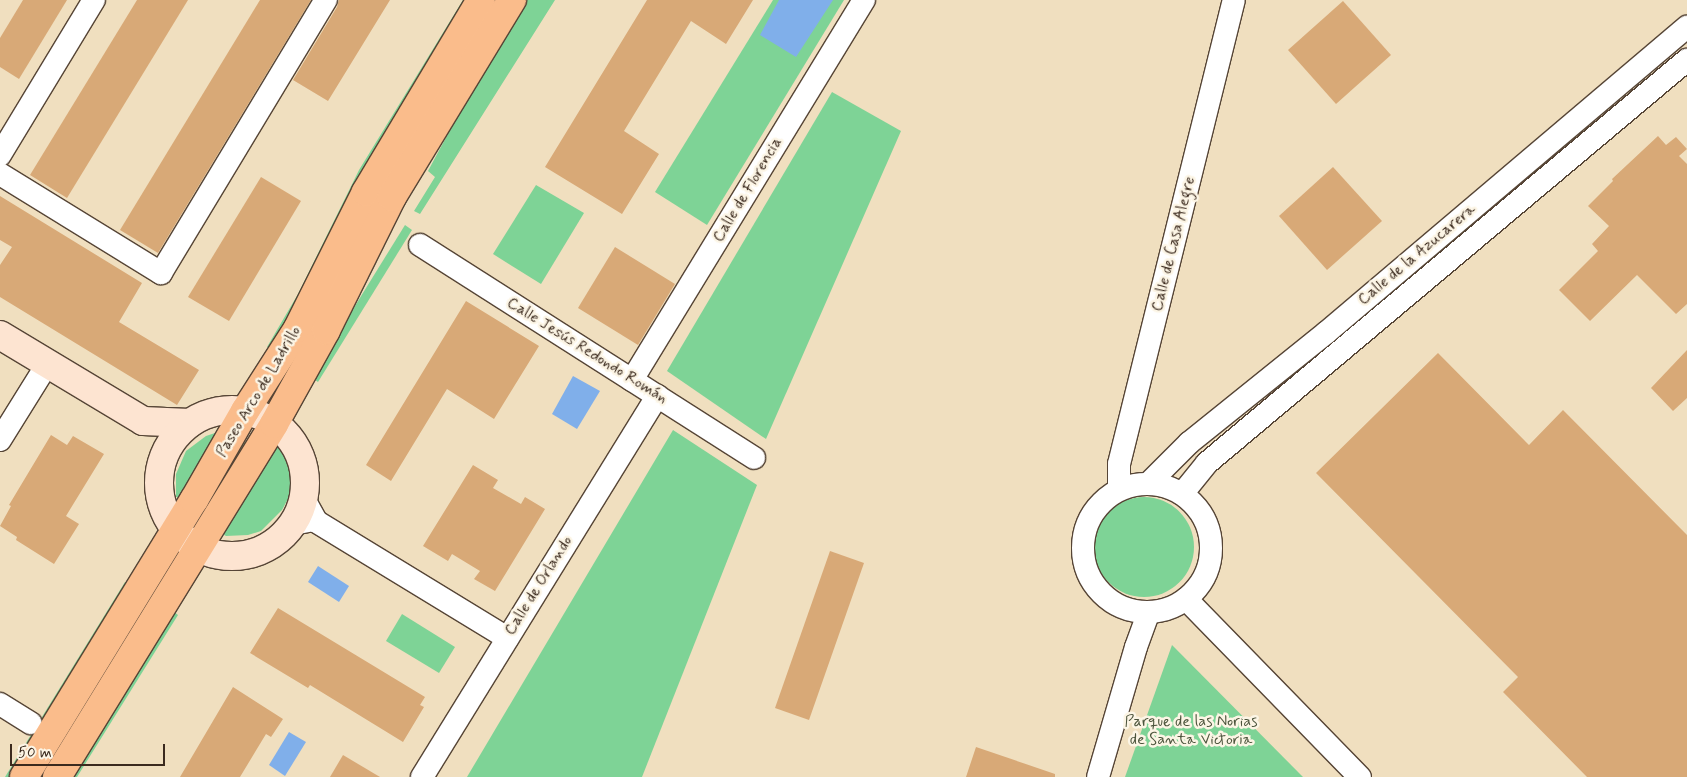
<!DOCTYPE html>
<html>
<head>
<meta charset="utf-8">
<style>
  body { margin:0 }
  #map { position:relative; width:1687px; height:777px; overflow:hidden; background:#f0dfbf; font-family:Mynerve,sans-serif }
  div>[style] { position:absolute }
  .green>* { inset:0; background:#7ed396 }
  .round { border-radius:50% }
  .water>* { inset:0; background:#80afea }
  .building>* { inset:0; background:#d8a977 }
  .roads { filter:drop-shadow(1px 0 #564536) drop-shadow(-1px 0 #564536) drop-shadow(0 1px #564536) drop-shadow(0 -1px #564536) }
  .street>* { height:22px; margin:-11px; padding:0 11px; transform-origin:11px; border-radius:11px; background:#fff }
  .street>.ring { margin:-11px; padding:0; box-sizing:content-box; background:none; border:22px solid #fff; border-radius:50% }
  .secondary>* { height:28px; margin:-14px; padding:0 14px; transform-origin:14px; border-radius:14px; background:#fde4d1 }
  .secondary>.ring { margin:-14px; padding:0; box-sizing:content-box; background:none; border:28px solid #fde4d1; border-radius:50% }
  .primary>* { height:28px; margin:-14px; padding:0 14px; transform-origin:14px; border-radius:14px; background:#fabc8b }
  span { translate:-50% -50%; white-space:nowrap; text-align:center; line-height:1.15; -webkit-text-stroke:5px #fcf5e5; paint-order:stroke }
  .street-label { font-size:16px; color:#3b2a1e }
  .park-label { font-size:16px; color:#4c543c }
  .scale { position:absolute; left:10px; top:744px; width:155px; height:22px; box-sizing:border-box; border:2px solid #3b2a1e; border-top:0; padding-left:6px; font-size:15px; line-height:18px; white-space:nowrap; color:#3b2a1e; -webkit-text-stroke:4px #fcf5e5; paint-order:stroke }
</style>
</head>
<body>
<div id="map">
  <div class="green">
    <i style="clip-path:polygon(463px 0,469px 0,273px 350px,267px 347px,298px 294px,359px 170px)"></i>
    <i style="clip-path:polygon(526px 0,555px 0,420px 214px,414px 211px,435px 177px,428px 171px,485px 65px)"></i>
    <i style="clip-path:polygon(773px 0,844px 0,707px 225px,655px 192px)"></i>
    <i style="clip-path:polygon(832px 92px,901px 131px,766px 439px,667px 371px)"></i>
    <i style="clip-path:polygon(536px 185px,584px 213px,541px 284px,493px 254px)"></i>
    <i style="clip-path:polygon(405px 225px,412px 230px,318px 382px,311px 377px)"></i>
    <i style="clip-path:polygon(673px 430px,757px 485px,642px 777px,467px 777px)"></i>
    <i style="clip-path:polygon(218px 432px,183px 497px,176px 497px,176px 474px,186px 451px,206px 436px)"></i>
    <i style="clip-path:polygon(251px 438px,206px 515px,194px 520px,240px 445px)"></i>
    <i style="clip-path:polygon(281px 444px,288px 454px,292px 467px,289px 497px,282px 510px,261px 531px,248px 535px,226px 536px,221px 533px,273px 446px)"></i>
    <i class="round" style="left:1094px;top:497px;width:100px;height:100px"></i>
    <i style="clip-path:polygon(125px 582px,131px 585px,12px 777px,5px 777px)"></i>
    <i style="clip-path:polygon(173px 611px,178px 615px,77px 777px,69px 777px)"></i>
    <i style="clip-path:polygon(402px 614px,455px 647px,439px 673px,386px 641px)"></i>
    <i style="clip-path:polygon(1172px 645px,1303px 777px,1125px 777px)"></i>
  </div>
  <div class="water">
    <i style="clip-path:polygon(779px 0,833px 0,796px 57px,760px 35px)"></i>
    <i style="clip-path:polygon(573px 376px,600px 391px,577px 429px,552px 414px)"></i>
    <i style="clip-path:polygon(318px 566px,349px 586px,339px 602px,308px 582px)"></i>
    <i style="clip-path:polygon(289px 732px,306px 742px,285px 776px,269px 765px)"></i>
  </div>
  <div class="building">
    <i style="clip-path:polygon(23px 0,67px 0,19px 79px,0 67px,0 38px)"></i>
    <i style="clip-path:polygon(137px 0,188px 0,67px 198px,30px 175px)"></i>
    <i style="clip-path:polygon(260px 0,311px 0,158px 253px,120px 230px)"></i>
    <i style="clip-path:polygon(339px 0,390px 0,328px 101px,293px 80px,337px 7px)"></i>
    <i style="clip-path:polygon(647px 0,753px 0,726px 44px,691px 21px,624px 131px,659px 154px,622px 214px,545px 167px)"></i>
    <i style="clip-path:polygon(1343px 1px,1391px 55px,1336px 104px,1288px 50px)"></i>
    <i style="clip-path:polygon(1658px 136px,1666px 145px,1676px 137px,1687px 149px,1679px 156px,1687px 164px,1687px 304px,1676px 314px,1637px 275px,1590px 321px,1559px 290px,1598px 251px,1592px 244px,1609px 226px,1588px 206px,1613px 181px,1612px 179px)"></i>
    <i style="clip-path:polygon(1333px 167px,1382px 221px,1327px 270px,1279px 216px)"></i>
    <i style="clip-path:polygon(261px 177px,301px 201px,229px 321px,188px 297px)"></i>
    <i style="clip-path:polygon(0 196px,142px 283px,119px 322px,199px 370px,177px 405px,0 297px,0 265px,12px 247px,0 240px)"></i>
    <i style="clip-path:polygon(615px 247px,675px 284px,638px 345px,578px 308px)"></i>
    <i style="clip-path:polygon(466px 301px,539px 346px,494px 419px,447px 389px,391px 481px,366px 465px)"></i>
    <i style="clip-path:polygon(1687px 350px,1687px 398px,1673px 411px,1651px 388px)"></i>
    <i style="clip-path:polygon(1438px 353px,1529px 445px,1563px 410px,1687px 535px,1687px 777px,1587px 777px,1503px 692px,1518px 677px,1316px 473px)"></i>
    <i style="clip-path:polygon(51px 435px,67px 445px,73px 436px,104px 454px,66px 516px,79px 524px,54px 564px,16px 540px,17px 537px,0 526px,11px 506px,9px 505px)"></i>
    <i style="clip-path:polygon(473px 465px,498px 480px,493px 488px,521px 504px,525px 497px,545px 509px,495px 591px,474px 579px,480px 571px,452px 554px,448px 561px,423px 546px)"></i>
    <i style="clip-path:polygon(830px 551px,864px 563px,809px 720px,775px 708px)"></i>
    <i style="clip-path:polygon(278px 608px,425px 697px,420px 705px,424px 707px,403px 742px,310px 685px,308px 688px,250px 653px)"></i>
    <i style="clip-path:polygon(233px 687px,283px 719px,271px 737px,266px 734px,240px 777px,180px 777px)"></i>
    <i style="clip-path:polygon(976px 747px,1055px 774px,1055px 777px,966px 777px)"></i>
    <i style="clip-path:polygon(343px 755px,380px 777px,330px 777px)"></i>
  </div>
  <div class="roads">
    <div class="street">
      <i style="left:0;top:155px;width:181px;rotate:-58.8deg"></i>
      <i style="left:0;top:174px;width:189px;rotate:31.6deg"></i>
      <i style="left:161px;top:273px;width:319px;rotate:-58.9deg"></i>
      <i style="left:420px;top:245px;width:396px;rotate:32.5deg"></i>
      <i style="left:632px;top:380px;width:445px;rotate:-58.6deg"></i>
      <i style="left:0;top:440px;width:91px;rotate:-58.1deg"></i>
      <i style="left:1149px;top:483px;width:57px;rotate:-45deg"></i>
      <i style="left:1189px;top:443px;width:177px;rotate:-38.8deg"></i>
      <i style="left:1327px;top:332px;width:472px;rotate:-40.3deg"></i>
      <i class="ring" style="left:1083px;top:484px;width:106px;height:106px"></i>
      <i style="left:1119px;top:489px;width:25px;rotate:-90deg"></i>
      <i style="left:1119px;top:464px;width:478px;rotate:-76.1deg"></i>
      <i style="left:1182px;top:494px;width:40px;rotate:-51deg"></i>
      <i style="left:1207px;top:463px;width:627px;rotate:-40.02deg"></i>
      <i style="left:304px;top:499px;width:26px;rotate:61deg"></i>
      <i style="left:317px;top:522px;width:223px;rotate:31.4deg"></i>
      <i style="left:293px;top:524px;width:21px;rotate:-11deg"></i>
      <i style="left:1186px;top:599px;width:249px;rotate:45.7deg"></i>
      <i style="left:0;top:704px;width:36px;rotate:32deg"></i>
      <i style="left:422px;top:777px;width:448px;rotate:-58.3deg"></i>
      <i style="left:1098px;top:777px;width:135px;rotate:-73.7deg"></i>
      <i style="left:1136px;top:647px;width:37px;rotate:-70deg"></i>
    </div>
    <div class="secondary">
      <i style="left:0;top:335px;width:167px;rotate:31deg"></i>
      <i style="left:143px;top:421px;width:47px;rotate:2.4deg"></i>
      <i class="ring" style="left:159px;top:410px;width:118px;height:118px"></i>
    </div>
    <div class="primary">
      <i style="left:24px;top:777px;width:325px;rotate:-58.5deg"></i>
      <i style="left:194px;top:500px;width:103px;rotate:-60.2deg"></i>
      <i style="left:245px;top:411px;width:98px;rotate:-57.4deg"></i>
      <i style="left:298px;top:328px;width:152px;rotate:-63.4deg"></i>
      <i style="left:366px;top:192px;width:224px;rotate:-59.1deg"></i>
      <i style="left:57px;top:777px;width:414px;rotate:-58.4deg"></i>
      <i style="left:274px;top:424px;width:107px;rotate:-61deg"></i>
      <i style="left:326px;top:330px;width:148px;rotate:-63.6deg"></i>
      <i style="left:392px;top:197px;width:231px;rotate:-58.7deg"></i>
    </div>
  </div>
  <div class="street-label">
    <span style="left:748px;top:190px;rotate:-59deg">Calle de Florencia</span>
    <span style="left:1174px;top:244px;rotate:-76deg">Calle de Casa Alegre</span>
    <span style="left:1417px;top:255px;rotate:-40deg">Calle de la Azucarera</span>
    <span style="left:587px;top:351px;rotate:32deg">Calle Jesús Redondo Román</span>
    <span style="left:259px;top:392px;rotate:-59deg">Paseo Arco de Ladrillo</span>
    <span style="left:539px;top:586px;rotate:-58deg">Calle de Orlando</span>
  </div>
  <div class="park-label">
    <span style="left:1191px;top:731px">Parque de las Norias<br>de Santa Victoria</span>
  </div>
  <div class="scale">50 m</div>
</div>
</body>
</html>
